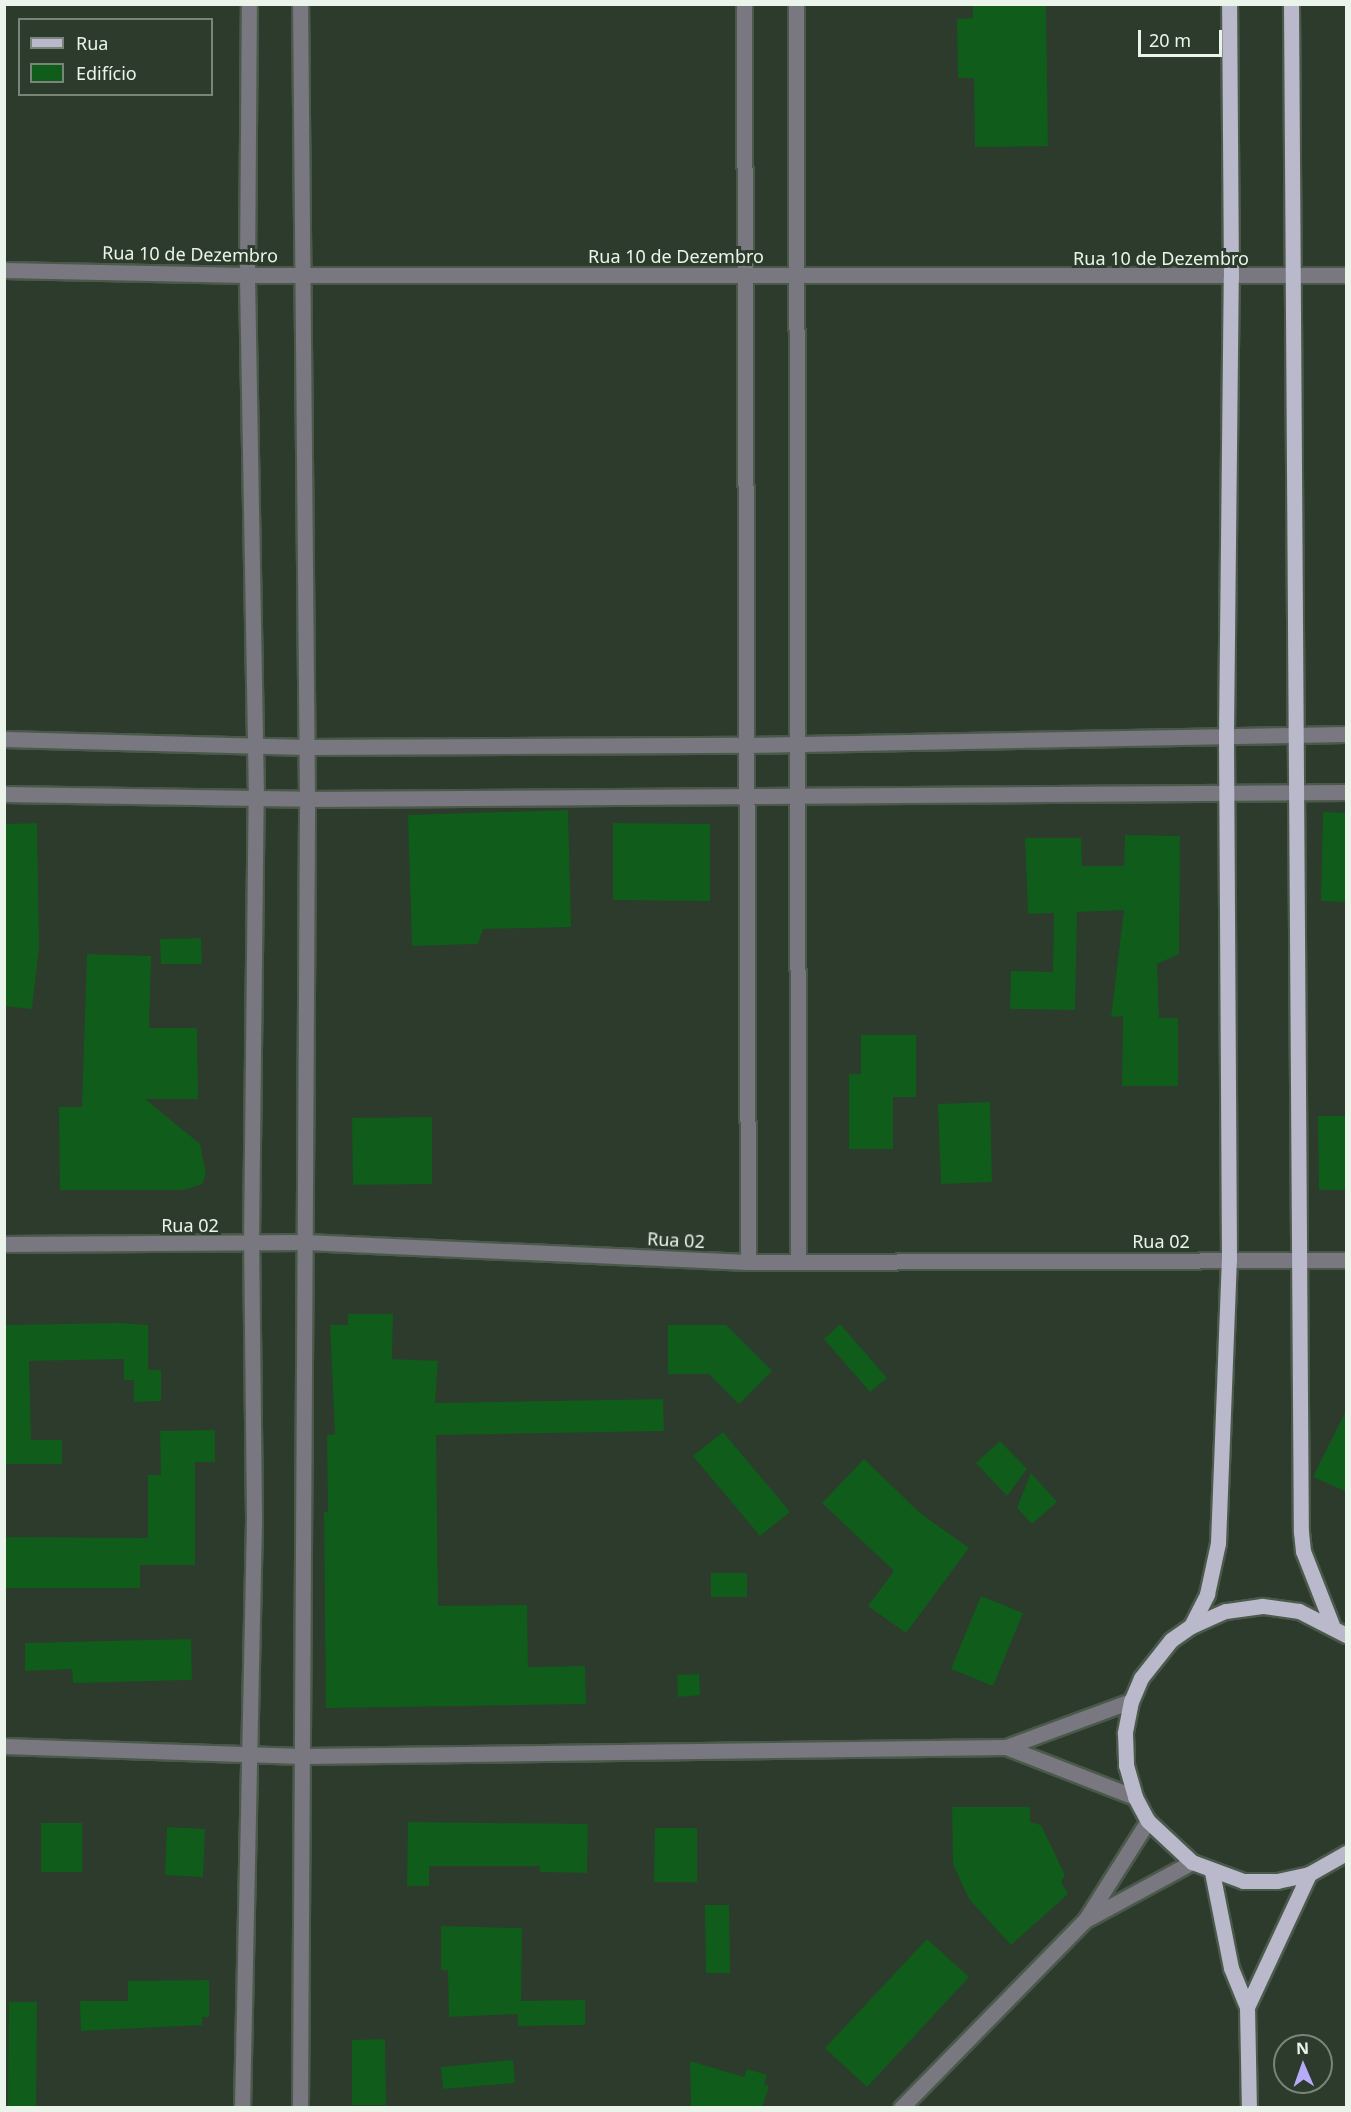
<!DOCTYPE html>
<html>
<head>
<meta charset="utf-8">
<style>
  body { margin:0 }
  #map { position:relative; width:1351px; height:2112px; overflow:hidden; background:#2c3b2c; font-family:"Noto Sans",sans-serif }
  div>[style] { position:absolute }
  .building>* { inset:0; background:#0f5c1b }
  .roads { filter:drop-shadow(2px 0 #4b594b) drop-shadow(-2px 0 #4b594b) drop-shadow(0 2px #4b594b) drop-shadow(0 -2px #4b594b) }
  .minor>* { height:15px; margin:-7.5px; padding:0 7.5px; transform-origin:7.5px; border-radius:7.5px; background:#797881 }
  .major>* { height:15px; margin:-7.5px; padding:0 7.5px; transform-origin:7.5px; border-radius:7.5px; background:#bab8cb }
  span { translate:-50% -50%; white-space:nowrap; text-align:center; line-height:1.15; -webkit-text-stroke:6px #2c3b2c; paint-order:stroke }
  .street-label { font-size:18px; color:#ebf4eb }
  .frame { position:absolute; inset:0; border:6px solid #ebf4eb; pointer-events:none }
  .legend { position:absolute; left:18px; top:18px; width:195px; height:78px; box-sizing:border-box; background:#2c3b2c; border:2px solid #788578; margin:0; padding:8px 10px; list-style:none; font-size:18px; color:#ebf4eb }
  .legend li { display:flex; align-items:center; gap:12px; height:30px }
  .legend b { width:30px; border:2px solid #788578 }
  .north { position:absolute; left:1273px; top:2034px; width:60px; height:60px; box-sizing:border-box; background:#2c3b2c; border:2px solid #788578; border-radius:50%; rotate:358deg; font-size:16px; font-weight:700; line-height:24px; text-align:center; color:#ebf4eb }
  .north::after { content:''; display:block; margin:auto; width:21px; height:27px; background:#b7abf7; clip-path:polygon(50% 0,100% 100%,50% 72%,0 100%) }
  .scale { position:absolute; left:1138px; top:30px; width:84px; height:27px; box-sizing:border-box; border:3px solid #ebf4eb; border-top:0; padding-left:8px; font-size:18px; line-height:21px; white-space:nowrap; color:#ebf4eb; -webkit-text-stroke:4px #2c3b2c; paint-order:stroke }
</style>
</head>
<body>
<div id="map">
  <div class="building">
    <i style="clip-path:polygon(973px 4px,1046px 4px,1048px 146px,975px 147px,974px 78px,958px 78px,957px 19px,973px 18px)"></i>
    <i style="clip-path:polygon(568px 810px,571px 927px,483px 929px,478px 944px,412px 946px,408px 815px)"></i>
    <i style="clip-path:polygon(1323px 812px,1347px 813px,1347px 902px,1321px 901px)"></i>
    <i style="clip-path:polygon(37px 823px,39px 947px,32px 1009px,4px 1006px,5px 824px)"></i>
    <i style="clip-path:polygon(613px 823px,710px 824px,710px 901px,613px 900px)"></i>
    <i style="clip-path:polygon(1125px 835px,1180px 836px,1179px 954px,1157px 964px,1159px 1018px,1178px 1018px,1178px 1086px,1122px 1086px,1123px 1016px,1111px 1017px,1124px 910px,1077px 912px,1075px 1010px,1010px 1009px,1011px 971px,1053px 972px,1054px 913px,1028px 914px,1025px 838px,1081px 838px,1082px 866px,1124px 866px)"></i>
    <i style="clip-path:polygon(201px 938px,202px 964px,161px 964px,160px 939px)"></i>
    <i style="clip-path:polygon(87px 954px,151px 956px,149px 1028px,197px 1028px,198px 1099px,145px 1099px,200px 1144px,206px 1174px,202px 1184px,184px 1190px,60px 1190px,59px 1107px,82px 1107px)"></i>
    <i style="clip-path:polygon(861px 1035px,916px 1035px,916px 1097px,893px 1097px,893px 1149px,849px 1149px,849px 1074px,861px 1074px)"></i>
    <i style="clip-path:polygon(990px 1102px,992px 1182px,941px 1184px,938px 1104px)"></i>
    <i style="clip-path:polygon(1318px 1116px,1347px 1116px,1347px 1190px,1319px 1190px)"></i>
    <i style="clip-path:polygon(432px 1117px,432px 1184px,353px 1185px,352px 1118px)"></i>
    <i style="clip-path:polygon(348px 1314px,393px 1314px,392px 1359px,438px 1361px,435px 1403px,663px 1399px,664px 1431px,436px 1435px,438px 1606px,527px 1605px,528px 1667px,585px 1666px,586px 1704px,326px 1708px,324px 1512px,328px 1512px,327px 1435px,335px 1434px,330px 1325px,348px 1325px)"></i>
    <i style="clip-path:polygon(120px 1323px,148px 1325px,148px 1370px,161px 1370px,161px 1401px,134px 1402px,134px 1380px,124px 1380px,124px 1359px,29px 1361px,31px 1440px,62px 1440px,62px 1464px,4px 1464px,4px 1325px)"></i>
    <i style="clip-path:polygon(840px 1324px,887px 1378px,870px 1392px,824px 1339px)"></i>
    <i style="clip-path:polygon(668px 1325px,726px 1325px,772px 1371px,739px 1404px,709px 1374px,668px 1374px)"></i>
    <i style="clip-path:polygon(1347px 1409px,1347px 1492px,1313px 1477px)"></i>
    <i style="clip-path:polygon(215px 1430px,215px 1462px,195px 1462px,195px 1565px,140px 1565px,140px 1588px,4px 1588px,4px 1537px,148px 1538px,148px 1475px,161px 1475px,160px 1431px)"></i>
    <i style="clip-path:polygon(723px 1432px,790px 1512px,760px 1536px,693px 1456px)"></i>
    <i style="clip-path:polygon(1000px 1441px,1027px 1469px,1007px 1496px,976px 1463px)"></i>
    <i style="clip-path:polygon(864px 1459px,920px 1513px,969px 1548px,906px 1633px,868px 1606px,894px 1571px,822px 1503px)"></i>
    <i style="clip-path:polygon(1031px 1473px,1057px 1502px,1032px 1524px,1017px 1508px)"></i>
    <i style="clip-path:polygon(711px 1573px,747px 1573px,747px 1597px,711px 1597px)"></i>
    <i style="clip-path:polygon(981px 1596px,1023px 1613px,993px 1686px,951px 1669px)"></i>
    <i style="clip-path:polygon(191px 1639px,192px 1680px,73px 1683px,72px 1669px,25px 1671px,25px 1643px)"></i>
    <i style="clip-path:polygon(699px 1674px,700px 1695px,678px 1697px,677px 1675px)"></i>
    <i style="clip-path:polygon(952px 1807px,1030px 1807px,1030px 1822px,1041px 1825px,1065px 1875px,1061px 1882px,1068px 1894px,1011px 1945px,969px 1899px,953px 1864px)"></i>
    <i style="clip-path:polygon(408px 1822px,588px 1824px,587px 1873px,540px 1872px,540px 1866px,429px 1866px,429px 1886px,407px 1886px)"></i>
    <i style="clip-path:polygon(41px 1823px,82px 1823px,82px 1872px,41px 1872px)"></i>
    <i style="clip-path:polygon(167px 1827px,205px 1829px,203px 1877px,165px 1875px)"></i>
    <i style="clip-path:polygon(655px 1828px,697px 1828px,697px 1882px,654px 1882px)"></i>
    <i style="clip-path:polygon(705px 1905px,729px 1905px,730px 1973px,706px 1973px)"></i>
    <i style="clip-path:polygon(441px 1926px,522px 1928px,521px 2001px,585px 2000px,585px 2025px,518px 2026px,518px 2014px,449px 2017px,448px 1970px,441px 1970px)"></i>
    <i style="clip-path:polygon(927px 1939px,969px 1977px,867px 2087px,825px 2048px)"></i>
    <i style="clip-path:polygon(209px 1980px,209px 2017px,202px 2017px,202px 2025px,81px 2031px,80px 2001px,128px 2001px,128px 1981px)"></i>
    <i style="clip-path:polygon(9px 2002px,37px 2002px,36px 2108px,8px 2108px)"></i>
    <i style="clip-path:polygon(385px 2039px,386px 2105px,352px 2105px,352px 2040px)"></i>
    <i style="clip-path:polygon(513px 2060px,515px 2083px,443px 2089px,441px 2067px)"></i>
    <i style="clip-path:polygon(690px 2061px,744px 2077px,747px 2069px,767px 2075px,764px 2085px,769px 2086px,762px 2108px,691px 2108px)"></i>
  </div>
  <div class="roads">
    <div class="minor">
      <i style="left:744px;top:4px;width:1258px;rotate:89.82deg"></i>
      <i style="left:796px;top:4px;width:1258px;rotate:89.91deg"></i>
      <i style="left:4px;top:270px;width:243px;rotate:1.2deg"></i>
      <i style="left:247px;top:275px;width:1099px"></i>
      <i style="left:4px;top:739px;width:302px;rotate:1.5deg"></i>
      <i style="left:306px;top:747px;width:441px;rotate:-0.3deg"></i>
      <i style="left:747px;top:745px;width:599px;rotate:-1.05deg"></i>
      <i style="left:4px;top:794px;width:303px;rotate:0.9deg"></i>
      <i style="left:307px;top:799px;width:1039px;rotate:-0.39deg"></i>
      <i style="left:4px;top:1244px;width:301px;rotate:-0.4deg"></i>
      <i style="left:305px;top:1242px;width:443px;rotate:2.6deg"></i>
      <i style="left:748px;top:1262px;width:598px;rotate:-0.19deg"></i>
      <i style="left:4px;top:1746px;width:298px;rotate:1.9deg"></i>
      <i style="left:302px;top:1756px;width:704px;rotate:-0.73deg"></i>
      <i style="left:1006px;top:1747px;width:133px;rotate:-20.2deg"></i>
      <i style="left:1006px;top:1747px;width:138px;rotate:21.2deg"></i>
      <i style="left:1089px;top:1918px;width:117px;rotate:-28.5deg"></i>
      <i style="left:242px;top:2108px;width:590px;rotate:-88.83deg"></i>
      <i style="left:254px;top:1518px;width:274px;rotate:-90.6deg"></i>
      <i style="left:251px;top:1244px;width:446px;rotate:-89.4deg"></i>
      <i style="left:256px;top:798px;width:523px;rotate:-90.99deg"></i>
      <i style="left:247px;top:275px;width:271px;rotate:-89.6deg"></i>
      <i style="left:300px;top:2108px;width:1309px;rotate:-89.69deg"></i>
      <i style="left:307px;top:799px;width:795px;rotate:-90.5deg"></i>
      <i style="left:901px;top:2108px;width:264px;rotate:-45.6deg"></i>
      <i style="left:1086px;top:1919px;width:116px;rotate:-57.7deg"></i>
    </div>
    <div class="major">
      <i style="left:1291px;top:4px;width:1528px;rotate:89.63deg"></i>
      <i style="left:1301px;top:1532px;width:19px;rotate:84deg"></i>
      <i style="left:1303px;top:1551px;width:79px;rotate:68.6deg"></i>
      <i style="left:1191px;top:1626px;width:36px;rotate:-63deg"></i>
      <i style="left:1207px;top:1594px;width:52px;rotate:-77.8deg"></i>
      <i style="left:1218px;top:1543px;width:283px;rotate:-87.8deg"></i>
      <i style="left:1229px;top:1260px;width:526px;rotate:-90.33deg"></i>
      <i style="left:1226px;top:734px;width:456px;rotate:-89.4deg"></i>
      <i style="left:1231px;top:278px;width:274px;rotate:-90.4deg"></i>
      <i style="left:1346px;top:1635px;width:53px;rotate:-152.9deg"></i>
      <i style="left:1299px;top:1611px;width:37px;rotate:-172deg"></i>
      <i style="left:1262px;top:1606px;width:37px;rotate:172deg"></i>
      <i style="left:1225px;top:1611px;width:37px;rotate:156deg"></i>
      <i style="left:1191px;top:1626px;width:24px;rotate:145deg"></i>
      <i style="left:1171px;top:1640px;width:48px;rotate:128.3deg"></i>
      <i style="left:1141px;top:1678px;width:25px;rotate:113deg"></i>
      <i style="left:1131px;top:1701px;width:33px;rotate:101deg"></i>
      <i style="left:1125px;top:1733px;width:32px;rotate:88deg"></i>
      <i style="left:1126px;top:1765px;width:33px;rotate:74deg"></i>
      <i style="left:1135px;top:1797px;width:27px;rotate:62deg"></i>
      <i style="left:1148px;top:1821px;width:60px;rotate:43deg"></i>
      <i style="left:1192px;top:1862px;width:54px;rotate:20.4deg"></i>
      <i style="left:1243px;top:1881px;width:34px"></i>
      <i style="left:1277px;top:1881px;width:33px;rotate:-12deg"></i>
      <i style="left:1309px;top:1874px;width:43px;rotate:-29.6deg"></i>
      <i style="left:1212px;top:1872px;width:98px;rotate:78.8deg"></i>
      <i style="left:1231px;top:1968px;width:42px;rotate:67.7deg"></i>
      <i style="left:1247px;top:2007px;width:101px;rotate:88.9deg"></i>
      <i style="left:1247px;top:2007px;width:147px;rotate:-65deg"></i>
    </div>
  </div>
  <div class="street-label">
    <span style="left:190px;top:254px;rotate:1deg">Rua 10 de Dezembro</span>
    <span style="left:676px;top:256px">Rua 10 de Dezembro</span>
    <span style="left:1161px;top:258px">Rua 10 de Dezembro</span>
    <span style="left:190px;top:1225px">Rua 02</span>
    <span style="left:676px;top:1240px;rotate:3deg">Rua 02</span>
    <span style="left:1161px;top:1241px">Rua 02</span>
  </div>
  <div class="frame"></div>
  <ul class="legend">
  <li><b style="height:8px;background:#bab8cb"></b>Rua</li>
  <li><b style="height:16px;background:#0f5c1b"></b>Edifício</li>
  </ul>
  <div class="north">N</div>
  <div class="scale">20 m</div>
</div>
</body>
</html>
